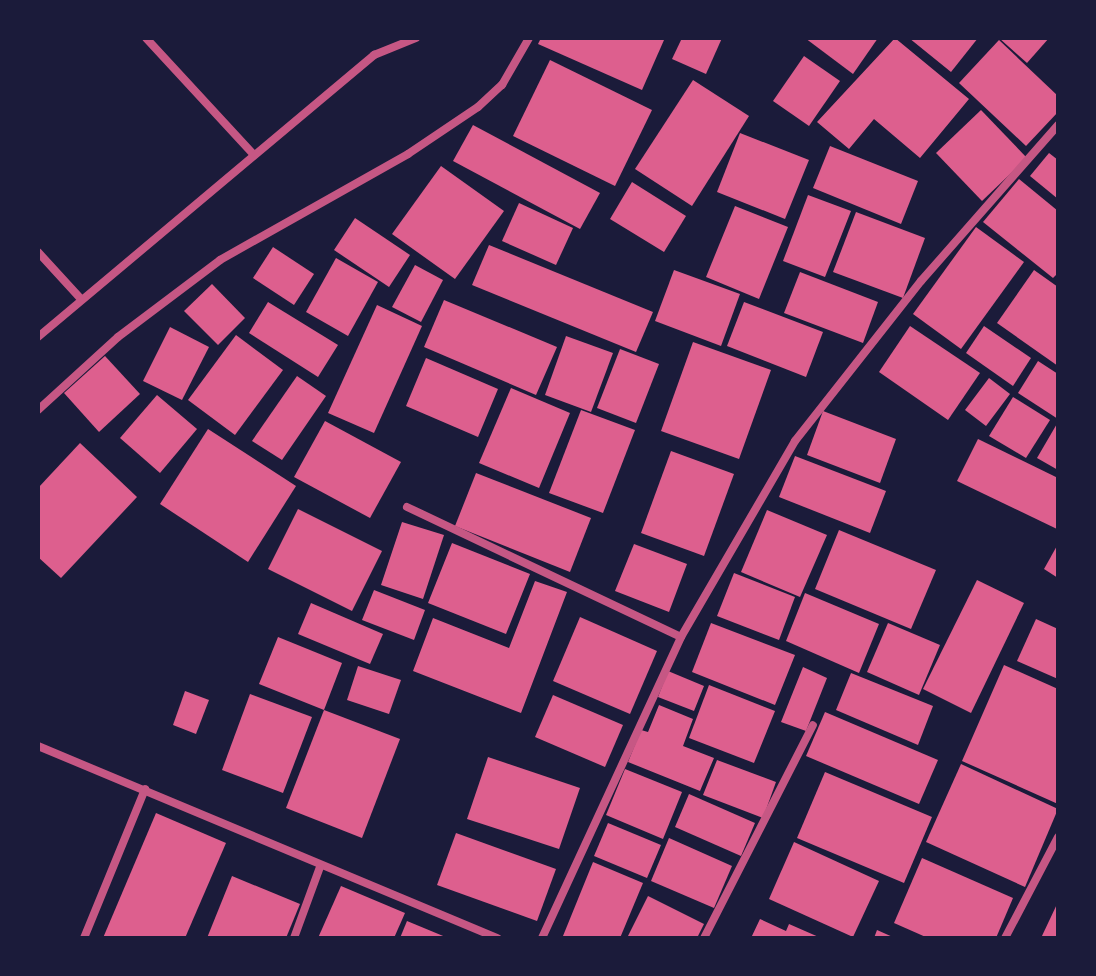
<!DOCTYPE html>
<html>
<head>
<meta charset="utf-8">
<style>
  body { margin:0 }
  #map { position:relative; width:1096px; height:976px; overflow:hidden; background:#1b1b3a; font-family:Lora,serif }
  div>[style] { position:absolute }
  .building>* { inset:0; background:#dd5f8e }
  .minor>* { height:8px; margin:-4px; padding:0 4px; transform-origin:4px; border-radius:4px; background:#c65784 }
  span { translate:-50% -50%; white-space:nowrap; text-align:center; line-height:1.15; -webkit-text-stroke:8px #1b1b3a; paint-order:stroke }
  .frame { position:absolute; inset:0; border:40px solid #1b1b3a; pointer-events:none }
</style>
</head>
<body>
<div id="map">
  <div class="building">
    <i style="clip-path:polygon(541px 38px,658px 38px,664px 40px,642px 90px,538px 44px)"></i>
    <i style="clip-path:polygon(682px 38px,722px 38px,706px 74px,672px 59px)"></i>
    <i style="clip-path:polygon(805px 38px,878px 38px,853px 74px)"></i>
    <i style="clip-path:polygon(895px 38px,969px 99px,920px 158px,874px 119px,849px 149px,817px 122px)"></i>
    <i style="clip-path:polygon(909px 38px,978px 38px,951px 72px)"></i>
    <i style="clip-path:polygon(999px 38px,1049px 38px,1027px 63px)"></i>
    <i style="clip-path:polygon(999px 40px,1058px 96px,1058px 112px,1026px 146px,959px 83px)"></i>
    <i style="clip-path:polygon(804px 56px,840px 81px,809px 126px,773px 101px)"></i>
    <i style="clip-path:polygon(550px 60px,652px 110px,615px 186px,513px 136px)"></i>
    <i style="clip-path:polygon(693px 80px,749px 116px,692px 206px,635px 169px)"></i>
    <i style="clip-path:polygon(981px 110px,1027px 158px,982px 201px,936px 153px)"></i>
    <i style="clip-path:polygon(473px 125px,600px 193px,580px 229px,453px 161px)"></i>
    <i style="clip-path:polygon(740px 133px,809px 160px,785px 219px,717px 192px)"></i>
    <i style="clip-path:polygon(830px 146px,918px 181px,901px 224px,813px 188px)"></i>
    <i style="clip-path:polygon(1049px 153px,1058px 160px,1058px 199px,1030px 176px)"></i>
    <i style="clip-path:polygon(441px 166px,504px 211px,455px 279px,392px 234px)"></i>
    <i style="clip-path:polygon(1019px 179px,1058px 211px,1058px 273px,1053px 278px,983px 222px)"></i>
    <i style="clip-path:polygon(632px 182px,686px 216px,664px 252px,610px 219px)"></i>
    <i style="clip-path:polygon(808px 195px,851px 211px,825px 277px,783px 261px)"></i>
    <i style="clip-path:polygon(519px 203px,573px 228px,556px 265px,502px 241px)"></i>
    <i style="clip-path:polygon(735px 206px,788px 227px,759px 299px,706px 277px)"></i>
    <i style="clip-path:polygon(856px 212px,925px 238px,903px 298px,833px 272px)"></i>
    <i style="clip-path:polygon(355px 218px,410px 255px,389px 287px,334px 250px)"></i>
    <i style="clip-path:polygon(976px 227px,1024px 262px,961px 349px,913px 314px)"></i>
    <i style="clip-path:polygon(489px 245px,653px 312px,636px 352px,472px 285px)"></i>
    <i style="clip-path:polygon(273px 247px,314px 274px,294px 305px,253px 278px)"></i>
    <i style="clip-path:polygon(336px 258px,378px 282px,348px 336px,306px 312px)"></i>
    <i style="clip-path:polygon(415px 265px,443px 280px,421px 322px,392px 307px)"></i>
    <i style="clip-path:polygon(674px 270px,740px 294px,721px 346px,655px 321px)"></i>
    <i style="clip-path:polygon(1034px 270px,1058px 287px,1058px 366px,997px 323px)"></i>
    <i style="clip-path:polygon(800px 272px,878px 302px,863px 343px,784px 313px)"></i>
    <i style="clip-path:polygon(212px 284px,245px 318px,218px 345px,184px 311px)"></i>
    <i style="clip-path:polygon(444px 300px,557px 347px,536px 395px,424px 347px)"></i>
    <i style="clip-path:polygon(268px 302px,338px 345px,318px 377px,249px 333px)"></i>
    <i style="clip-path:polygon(744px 302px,823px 332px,806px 377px,727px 346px)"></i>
    <i style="clip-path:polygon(377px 305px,422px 326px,374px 433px,328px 413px)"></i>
    <i style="clip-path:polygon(910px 326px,980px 373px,948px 420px,879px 372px)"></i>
    <i style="clip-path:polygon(984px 326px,1031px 358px,1013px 386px,966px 353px)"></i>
    <i style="clip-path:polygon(170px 327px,209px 347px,182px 400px,143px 381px)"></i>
    <i style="clip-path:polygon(236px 335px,283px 370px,235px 435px,188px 400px)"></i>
    <i style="clip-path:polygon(566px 336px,613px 353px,591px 412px,545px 395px)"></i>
    <i style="clip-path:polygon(693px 342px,771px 370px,739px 459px,661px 431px)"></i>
    <i style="clip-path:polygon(620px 349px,659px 364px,636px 423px,597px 408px)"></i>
    <i style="clip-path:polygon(105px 356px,140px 394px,99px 432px,64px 393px)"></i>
    <i style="clip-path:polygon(426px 358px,498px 389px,478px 437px,406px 406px)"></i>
    <i style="clip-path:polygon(1038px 361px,1058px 374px,1058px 419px,1018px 393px)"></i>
    <i style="clip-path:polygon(297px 376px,326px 396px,282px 460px,252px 441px)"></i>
    <i style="clip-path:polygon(989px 378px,1010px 394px,986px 426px,965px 410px)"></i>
    <i style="clip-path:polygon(511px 388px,570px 413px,539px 488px,479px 463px)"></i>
    <i style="clip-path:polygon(157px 395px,197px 429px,160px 473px,120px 438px)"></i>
    <i style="clip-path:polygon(1013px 397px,1050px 420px,1026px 458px,989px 436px)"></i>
    <i style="clip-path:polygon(581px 410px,635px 430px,603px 513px,549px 493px)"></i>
    <i style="clip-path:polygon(823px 411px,896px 439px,880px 483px,807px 455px)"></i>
    <i style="clip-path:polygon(325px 421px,401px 462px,370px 518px,294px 477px)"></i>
    <i style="clip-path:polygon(1058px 422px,1058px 470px,1037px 458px)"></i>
    <i style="clip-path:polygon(208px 429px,296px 486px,248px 562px,160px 504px)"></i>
    <i style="clip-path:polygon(978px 439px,1058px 478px,1057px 529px,957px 481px)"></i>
    <i style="clip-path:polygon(80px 443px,137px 497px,61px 578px,38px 557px,38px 488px)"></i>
    <i style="clip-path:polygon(671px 451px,734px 474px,704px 556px,641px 533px)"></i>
    <i style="clip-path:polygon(795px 456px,886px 491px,870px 533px,779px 497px)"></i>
    <i style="clip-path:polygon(476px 473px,591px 518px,570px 572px,455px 526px)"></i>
    <i style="clip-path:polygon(298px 509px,382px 551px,352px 611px,268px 569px)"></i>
    <i style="clip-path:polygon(767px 510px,827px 535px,800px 597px,741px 572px)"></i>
    <i style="clip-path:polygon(402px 522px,444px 535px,423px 599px,381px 585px)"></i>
    <i style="clip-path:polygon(839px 530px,936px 570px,911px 629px,815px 589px)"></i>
    <i style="clip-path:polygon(452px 543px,530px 574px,506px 634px,428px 603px)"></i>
    <i style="clip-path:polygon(634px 544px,687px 564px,669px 612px,615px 591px)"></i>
    <i style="clip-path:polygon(1058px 544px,1058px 578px,1044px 569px)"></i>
    <i style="clip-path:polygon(734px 573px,795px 597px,779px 640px,717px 616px)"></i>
    <i style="clip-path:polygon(977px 580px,1024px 603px,971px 713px,923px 689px)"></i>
    <i style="clip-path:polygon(535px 581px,567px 592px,521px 713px,413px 671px,433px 618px,509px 648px)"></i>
    <i style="clip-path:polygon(374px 590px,425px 610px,414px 640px,362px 620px)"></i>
    <i style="clip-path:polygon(805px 593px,879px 624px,859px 673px,786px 641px)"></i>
    <i style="clip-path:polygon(311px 603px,383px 634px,370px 664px,298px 634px)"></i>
    <i style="clip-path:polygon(580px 617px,657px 651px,630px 714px,553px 681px)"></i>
    <i style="clip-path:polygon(1036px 619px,1058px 629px,1058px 679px,1017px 661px)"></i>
    <i style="clip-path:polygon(711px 623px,795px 655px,775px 705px,692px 672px)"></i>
    <i style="clip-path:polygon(888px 623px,940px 645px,919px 695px,867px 672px)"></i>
    <i style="clip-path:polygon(278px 637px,342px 663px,324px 710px,259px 684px)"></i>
    <i style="clip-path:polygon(1004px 665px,1058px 689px,1058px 804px,962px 761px)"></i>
    <i style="clip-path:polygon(358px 666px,401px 680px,389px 714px,347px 700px)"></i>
    <i style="clip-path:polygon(803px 667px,827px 678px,806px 731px,781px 722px)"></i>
    <i style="clip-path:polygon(668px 671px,704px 686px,694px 711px,658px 697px)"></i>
    <i style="clip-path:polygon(851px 673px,933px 706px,918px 745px,836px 710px)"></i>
    <i style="clip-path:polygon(709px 685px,775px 711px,754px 763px,689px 738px)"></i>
    <i style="clip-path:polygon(185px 691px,209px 700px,196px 734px,173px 725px)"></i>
    <i style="clip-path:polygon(250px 694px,312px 717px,283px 793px,222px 770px)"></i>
    <i style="clip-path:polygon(553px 695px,623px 725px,605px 767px,535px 737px)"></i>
    <i style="clip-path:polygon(659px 705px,693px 719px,683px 746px,714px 758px,700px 791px,628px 762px,641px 730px,648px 732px)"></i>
    <i style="clip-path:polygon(324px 710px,400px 739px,362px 838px,286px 808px)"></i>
    <i style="clip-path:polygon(825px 712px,938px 760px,919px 804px,806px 756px)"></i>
    <i style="clip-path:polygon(488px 757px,580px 788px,559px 849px,467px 819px)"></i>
    <i style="clip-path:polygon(717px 760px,776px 782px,763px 818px,703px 795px)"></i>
    <i style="clip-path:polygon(961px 764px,1058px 809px,1025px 887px,926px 842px)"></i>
    <i style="clip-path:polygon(625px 769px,682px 792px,663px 839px,606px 815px)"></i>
    <i style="clip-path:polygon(825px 772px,932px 817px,904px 883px,797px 838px)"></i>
    <i style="clip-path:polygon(689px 794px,755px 823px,741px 856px,675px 827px)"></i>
    <i style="clip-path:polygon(156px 813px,226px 843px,185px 938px,103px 938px)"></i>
    <i style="clip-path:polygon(608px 823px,661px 845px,647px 878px,594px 856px)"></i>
    <i style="clip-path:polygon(456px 833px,556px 869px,537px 921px,437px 885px)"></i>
    <i style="clip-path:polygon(669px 838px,732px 866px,714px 908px,651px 881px)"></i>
    <i style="clip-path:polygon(794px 842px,879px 881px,853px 937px,769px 899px)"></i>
    <i style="clip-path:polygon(922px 858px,1013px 898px,996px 938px,928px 938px,894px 923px)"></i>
    <i style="clip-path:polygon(593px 862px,643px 883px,620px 938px,563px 936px)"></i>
    <i style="clip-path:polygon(232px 876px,300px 904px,286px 938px,207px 938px)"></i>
    <i style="clip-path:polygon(341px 886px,405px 913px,394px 938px,318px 938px)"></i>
    <i style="clip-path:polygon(648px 896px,704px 924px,697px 938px,627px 938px)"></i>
    <i style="clip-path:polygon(1058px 902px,1058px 938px,1041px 938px)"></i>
    <i style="clip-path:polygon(760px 919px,786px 931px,789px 924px,821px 938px,751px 938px)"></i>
    <i style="clip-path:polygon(407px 921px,448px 938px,400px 938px)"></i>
    <i style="clip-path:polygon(877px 930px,895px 938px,874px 938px)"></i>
  </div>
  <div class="minor">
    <i style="left:146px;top:38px;width:159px;rotate:47.3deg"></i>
    <i style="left:38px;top:252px;width:64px;rotate:47.5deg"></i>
    <i style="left:38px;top:337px;width:439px;rotate:-40deg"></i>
    <i style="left:374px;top:55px;width:45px;rotate:-22deg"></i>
    <i style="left:38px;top:410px;width:108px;rotate:-42.4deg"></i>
    <i style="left:118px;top:337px;width:128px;rotate:-37deg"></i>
    <i style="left:220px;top:260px;width:216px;rotate:-29.4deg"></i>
    <i style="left:408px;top:154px;width:84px;rotate:-33.9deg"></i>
    <i style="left:478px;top:107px;width:33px;rotate:-43deg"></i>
    <i style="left:502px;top:85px;width:54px;rotate:-60.1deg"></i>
    <i style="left:407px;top:507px;width:303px;rotate:25.4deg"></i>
    <i style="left:38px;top:746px;width:498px;rotate:22.7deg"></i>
    <i style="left:84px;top:938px;width:161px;rotate:-67.7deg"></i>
    <i style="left:294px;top:938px;width:76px;rotate:-69.9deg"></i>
    <i style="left:542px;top:938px;width:332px;rotate:-65.2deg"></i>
    <i style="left:681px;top:637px;width:227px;rotate:-59.8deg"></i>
    <i style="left:795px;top:441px;width:204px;rotate:-51.8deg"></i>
    <i style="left:921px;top:281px;width:208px;rotate:-48.7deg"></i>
    <i style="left:704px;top:938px;width:239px;rotate:-62.9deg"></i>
    <i style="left:1005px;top:938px;width:114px;rotate:-62.3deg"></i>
  </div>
  <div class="frame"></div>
</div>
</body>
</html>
